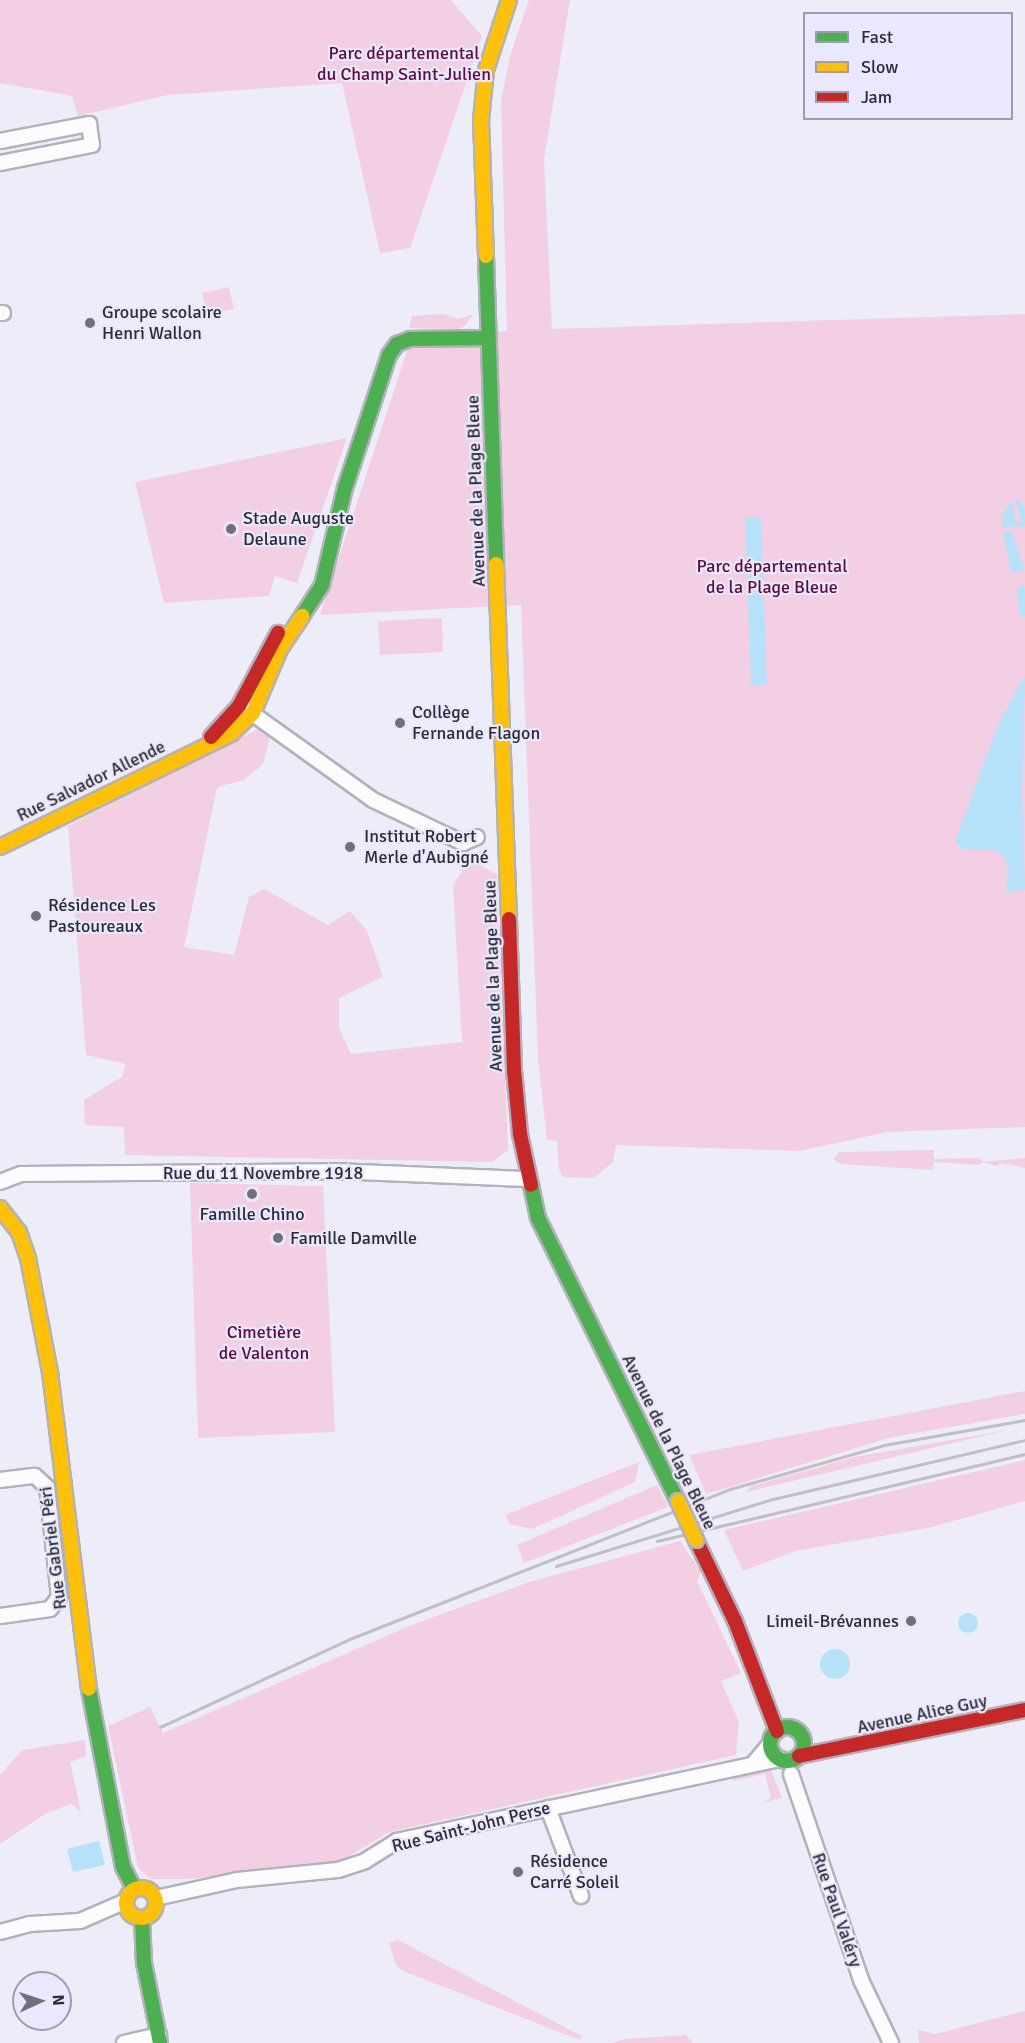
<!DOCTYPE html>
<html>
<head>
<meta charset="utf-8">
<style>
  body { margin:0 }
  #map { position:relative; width:1025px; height:2043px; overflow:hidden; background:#ededf9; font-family:Signika,sans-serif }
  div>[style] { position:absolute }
  .green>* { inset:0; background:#f2cfe2 }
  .water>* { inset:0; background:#b5e2f8 }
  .round { border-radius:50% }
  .roads { filter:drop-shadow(2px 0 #b2b2bb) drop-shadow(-2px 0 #b2b2bb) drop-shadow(0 2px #b2b2bb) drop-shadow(0 -2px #b2b2bb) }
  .street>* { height:14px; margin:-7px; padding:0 7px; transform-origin:7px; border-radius:7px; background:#fcfcfe }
  .fast>* { height:14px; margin:-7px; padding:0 7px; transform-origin:7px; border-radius:7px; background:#4caf50 }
  .fast>.ring { margin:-7px; padding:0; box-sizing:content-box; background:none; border:14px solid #4caf50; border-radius:50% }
  .slow>* { height:14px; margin:-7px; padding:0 7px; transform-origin:7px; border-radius:7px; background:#ffc107 }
  .slow>.ring { margin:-7px; padding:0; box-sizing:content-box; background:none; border:14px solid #ffc107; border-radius:50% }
  .jam>* { height:14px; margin:-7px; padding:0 7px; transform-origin:7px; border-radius:7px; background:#c62828 }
  .rail>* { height:3px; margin:-1.5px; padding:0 1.5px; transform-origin:1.5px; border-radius:1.5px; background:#c0c0c3 }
  .bridges { filter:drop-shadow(2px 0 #b2b2bb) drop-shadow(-2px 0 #b2b2bb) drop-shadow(0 2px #b2b2bb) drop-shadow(0 -2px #b2b2bb) }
  .slow-bridge>* { height:14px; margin:-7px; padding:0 7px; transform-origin:7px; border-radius:7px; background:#ffc107 }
  .dots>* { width:16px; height:16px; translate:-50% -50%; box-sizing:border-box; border:3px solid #e9e8fe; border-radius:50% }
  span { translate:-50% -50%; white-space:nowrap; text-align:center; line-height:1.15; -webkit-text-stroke:4.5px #e9e8fe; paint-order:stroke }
  .park-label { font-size:18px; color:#600b3a }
  .poi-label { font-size:18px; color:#2d2c35 }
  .left { translate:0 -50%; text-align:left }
  .right { translate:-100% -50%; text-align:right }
  .street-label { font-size:18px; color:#2d2c35 }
  .legend { position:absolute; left:803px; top:12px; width:210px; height:108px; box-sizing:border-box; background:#e9e8fe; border:2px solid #9e9dae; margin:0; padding:8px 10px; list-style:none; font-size:18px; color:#2d2c35 }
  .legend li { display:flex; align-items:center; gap:12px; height:30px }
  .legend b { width:30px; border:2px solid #9e9dae }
  .north { position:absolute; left:12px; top:1971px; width:60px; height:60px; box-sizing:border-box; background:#e9e8fe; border:2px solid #9e9dae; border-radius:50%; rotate:87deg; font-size:16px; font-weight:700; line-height:24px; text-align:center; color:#2d2c35 }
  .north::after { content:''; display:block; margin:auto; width:21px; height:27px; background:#70707a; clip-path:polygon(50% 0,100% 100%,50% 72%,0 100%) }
</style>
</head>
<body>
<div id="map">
  <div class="green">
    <i style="clip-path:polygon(0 0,451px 0,482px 36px,410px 248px,380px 253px,342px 83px,167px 95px,78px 116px,72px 96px,0 83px)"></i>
    <i style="clip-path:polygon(529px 0,570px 0,544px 159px,552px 329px,1025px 314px,1025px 1127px,887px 1132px,800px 1151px,616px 1145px,613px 1162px,594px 1178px,563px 1177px,559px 1169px,557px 1141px,547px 1140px,538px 1058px,521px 605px,320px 615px,409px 345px,462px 334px,507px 331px,501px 101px,510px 56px)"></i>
    <i style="clip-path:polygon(229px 287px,234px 309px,207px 315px,202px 293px)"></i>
    <i style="clip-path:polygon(444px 314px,459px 319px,473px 314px,465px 326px,457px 329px,409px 328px,412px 316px)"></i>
    <i style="clip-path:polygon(347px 438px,297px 583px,275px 576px,269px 596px,164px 603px,135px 482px)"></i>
    <i style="clip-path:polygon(442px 618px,443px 652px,380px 655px,378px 621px)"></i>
    <i style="clip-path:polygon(260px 728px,270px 737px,263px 764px,244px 780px,217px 787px,184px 947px,234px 955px,249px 897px,264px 889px,328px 925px,350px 911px,367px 931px,383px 977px,339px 998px,339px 1028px,351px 1054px,462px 1042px,453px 886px,469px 859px,497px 874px,508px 1150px,492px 1162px,125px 1155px,124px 1127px,85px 1125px,84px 1100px,122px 1077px,126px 1064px,86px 1055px,68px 826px)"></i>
    <i style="clip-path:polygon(934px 1150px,934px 1159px,979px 1158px,983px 1162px,1025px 1158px,1025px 1168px,1001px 1163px,997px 1166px,983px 1162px,979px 1165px,934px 1162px,933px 1170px,840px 1164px,834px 1159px,839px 1152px)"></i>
    <i style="clip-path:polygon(190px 1183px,323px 1186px,335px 1432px,198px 1438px)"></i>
    <i style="clip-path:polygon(1025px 1391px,1025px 1414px,892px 1437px,706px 1494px,689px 1455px)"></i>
    <i style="clip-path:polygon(1008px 1430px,746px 1492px,751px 1486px,855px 1457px)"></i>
    <i style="clip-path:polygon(1025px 1460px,1025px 1501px,928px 1528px,795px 1551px,743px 1571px,724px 1530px)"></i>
    <i style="clip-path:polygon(639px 1462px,635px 1482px,532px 1529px,510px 1524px,505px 1515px)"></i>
    <i style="clip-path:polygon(657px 1485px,668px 1507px,524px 1563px,517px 1545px)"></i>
    <i style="clip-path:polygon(680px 1541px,701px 1572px,697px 1581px,741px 1673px,721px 1681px,739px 1722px,736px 1755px,389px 1832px,341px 1861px,189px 1879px,151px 1879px,138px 1868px,108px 1726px,150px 1707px,163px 1733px,412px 1625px,529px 1582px)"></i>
    <i style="clip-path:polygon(85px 1740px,86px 1756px,70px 1762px,81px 1812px,71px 1804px,45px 1814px,0 1844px,0 1775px,22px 1750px)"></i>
    <i style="clip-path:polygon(770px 1768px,782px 1798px,761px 1803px,771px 1798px,765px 1774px,733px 1781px,733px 1775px)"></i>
    <i style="clip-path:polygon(398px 1940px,582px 2036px,580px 2040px,403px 1971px,396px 1965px,389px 1943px)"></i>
    <i style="clip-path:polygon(1025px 2011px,1025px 2043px,919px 2043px,918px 2030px,935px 2034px)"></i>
    <i style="clip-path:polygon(686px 2035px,693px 2043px,612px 2043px,625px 2039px)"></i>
  </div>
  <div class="water">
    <i style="clip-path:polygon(1015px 500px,1020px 500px,1025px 511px,1025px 526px,1002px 527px,1003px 514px,1011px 501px,1017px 523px,1022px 522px)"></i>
    <i style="clip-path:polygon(761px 517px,767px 684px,751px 685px,745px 518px)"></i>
    <i style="clip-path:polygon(1003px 532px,1012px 532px,1025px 572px,1011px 572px)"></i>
    <i style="clip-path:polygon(1022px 586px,1025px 588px,1025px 617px,1020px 617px,1017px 587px)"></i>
    <i style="clip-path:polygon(1025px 675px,1022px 791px,1025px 889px,1010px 892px,1006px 891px,1009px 871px,1004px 856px,995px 850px,963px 850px,955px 841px,999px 723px)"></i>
    <i class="round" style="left:958px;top:1613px;width:20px;height:20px"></i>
    <i class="round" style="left:820px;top:1649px;width:30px;height:30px"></i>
    <i style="clip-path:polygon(99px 1841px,105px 1865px,73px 1872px,67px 1849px)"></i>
  </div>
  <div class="roads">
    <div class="street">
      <i style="left:0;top:141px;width:91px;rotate:-10.8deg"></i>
      <i style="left:89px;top:124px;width:21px;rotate:82deg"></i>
      <i style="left:92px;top:145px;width:94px;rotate:168.9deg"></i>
      <i style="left:0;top:313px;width:3px"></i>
      <i style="left:246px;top:709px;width:156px;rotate:35.6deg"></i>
      <i style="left:373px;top:800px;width:100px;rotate:25.5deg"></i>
      <i style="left:463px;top:843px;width:15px;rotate:-23deg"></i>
      <i style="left:0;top:1182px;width:22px;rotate:-21deg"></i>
      <i style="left:21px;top:1174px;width:313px;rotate:-0.5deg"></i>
      <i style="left:334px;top:1171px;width:194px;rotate:2.4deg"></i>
      <i style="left:0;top:1480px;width:35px;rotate:-7deg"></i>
      <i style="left:35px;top:1476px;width:16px;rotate:43deg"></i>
      <i style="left:47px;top:1487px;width:111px;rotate:83.8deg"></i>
      <i style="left:59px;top:1597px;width:15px;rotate:127deg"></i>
      <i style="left:50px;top:1609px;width:50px;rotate:172deg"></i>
      <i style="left:754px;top:1763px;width:25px;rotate:-50deg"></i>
      <i style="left:791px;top:1774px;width:218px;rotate:71.2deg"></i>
      <i style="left:861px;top:1980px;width:70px;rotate:64.5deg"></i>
      <i style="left:548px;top:1808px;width:94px;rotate:69.4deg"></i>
      <i style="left:156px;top:1898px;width:83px;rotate:-12.5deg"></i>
      <i style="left:237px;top:1880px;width:101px;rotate:-5.7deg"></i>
      <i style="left:338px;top:1870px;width:28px;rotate:-18deg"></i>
      <i style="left:365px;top:1861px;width:38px;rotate:-32deg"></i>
      <i style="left:397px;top:1841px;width:392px;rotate:-12.1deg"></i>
      <i style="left:0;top:1932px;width:31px;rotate:-15deg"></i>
      <i style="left:30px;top:1924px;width:50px;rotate:-3.4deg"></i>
      <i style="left:80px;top:1921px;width:50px;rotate:-23.5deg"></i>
      <i style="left:124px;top:2043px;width:36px;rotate:-13deg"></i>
    </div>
    <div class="fast">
      <i style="left:486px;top:256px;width:308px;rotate:88.1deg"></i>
      <i style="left:302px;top:616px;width:37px;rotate:-57deg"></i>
      <i style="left:322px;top:585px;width:100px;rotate:-76.7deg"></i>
      <i style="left:345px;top:488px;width:140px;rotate:-71.7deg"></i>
      <i style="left:389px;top:355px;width:14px;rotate:-54deg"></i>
      <i style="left:397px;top:344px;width:14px;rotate:-21deg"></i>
      <i style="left:410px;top:339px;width:78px;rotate:-0.7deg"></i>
      <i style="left:531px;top:1185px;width:34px;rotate:78deg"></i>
      <i style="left:538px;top:1218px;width:316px;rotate:63.7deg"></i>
      <i style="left:89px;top:1689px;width:181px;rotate:79.2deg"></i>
      <i style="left:123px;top:1867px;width:25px;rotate:63deg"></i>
      <i class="ring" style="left:770px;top:1727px;width:20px;height:20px"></i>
      <i style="left:142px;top:1918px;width:45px;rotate:87.5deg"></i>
      <i style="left:144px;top:1963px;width:82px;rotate:78.7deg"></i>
    </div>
    <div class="slow">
      <i style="left:486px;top:256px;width:136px;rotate:-92.1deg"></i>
      <i style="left:481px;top:120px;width:50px;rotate:-84.3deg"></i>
      <i style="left:486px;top:70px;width:74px;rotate:-71.8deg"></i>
      <i style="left:496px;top:564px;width:355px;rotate:87.9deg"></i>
      <i style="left:0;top:847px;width:257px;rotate:-26.1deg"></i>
      <i style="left:231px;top:734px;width:30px;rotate:-44deg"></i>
      <i style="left:253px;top:713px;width:69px;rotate:-67.1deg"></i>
      <i style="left:280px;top:649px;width:40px;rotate:-56deg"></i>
      <i style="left:0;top:1208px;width:31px;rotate:52deg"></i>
      <i style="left:19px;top:1232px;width:28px;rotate:71deg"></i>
      <i style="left:28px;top:1258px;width:116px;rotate:79.1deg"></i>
      <i style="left:50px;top:1372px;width:319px;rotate:83deg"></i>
      <i class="ring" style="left:126px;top:1888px;width:16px;height:16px"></i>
    </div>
    <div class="jam">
      <i style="left:211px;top:737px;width:42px;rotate:-47.9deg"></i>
      <i style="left:239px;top:706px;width:83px;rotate:-61.9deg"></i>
      <i style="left:509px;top:919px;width:151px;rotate:88.1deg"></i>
      <i style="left:514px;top:1070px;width:64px;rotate:84.6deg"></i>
      <i style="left:520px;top:1134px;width:52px;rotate:77.8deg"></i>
      <i style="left:696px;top:1540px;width:90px;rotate:64.3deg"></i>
      <i style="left:735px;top:1621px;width:118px;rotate:69.1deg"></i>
      <i style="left:799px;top:1756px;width:231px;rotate:-11.5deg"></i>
    </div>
  </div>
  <div class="rail">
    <i style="left:657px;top:1541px;width:378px;rotate:-13.3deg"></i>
    <i style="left:556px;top:1566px;width:227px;rotate:-17.2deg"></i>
    <i style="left:773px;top:1499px;width:259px;rotate:-13.2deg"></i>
    <i style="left:160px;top:1727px;width:212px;rotate:-24.9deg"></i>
    <i style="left:352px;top:1638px;width:406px;rotate:-21.5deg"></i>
    <i style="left:730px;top:1489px;width:160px;rotate:-15.9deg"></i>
    <i style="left:884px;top:1445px;width:143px;rotate:-10.1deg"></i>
  </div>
  <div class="bridges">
    <div class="slow-bridge">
      <i style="left:678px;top:1501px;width:43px;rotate:65.2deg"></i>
    </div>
  </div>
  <div class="dots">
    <i style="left:90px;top:323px;background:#70707a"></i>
    <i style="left:231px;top:529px;background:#70707a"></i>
    <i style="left:400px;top:723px;background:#70707a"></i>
    <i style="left:350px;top:847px;background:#70707a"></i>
    <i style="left:36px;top:916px;background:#70707a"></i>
    <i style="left:252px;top:1194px;background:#70707a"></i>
    <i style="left:278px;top:1238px;background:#70707a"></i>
    <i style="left:911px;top:1621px;background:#70707a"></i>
    <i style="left:518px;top:1872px;background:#70707a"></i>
  </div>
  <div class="park-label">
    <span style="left:404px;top:64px">Parc départemental<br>du Champ Saint-Julien</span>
    <span style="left:772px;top:577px">Parc départemental<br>de la Plage Bleue</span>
    <span style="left:264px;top:1343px">Cimetière<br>de Valenton</span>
  </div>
  <div class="poi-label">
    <span class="left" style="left:102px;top:323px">Groupe scolaire<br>Henri Wallon</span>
    <span class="left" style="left:243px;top:529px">Stade Auguste<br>Delaune</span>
    <span class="left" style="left:412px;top:723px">Collège<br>Fernande Flagon</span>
    <span class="left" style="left:364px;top:847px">Institut Robert<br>Merle d'Aubigné</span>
    <span class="left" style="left:48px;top:916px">Résidence Les<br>Pastoureaux</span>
    <span style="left:252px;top:1214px">Famille Chino</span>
    <span class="left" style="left:290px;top:1238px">Famille Damville</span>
    <span class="right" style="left:899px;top:1621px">Limeil-Brévannes</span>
    <span class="left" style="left:530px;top:1872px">Résidence<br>Carré Soleil</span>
  </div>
  <div class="street-label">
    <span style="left:476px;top:491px;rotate:-92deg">Avenue de la Plage Bleue</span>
    <span style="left:91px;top:781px;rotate:-26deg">Rue Salvador Allende</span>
    <span style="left:493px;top:976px;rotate:-92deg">Avenue de la Plage Bleue</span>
    <span style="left:263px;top:1173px">Rue du 11 Novembre 1918</span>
    <span style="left:669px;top:1442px;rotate:64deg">Avenue de la Plage Bleue</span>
    <span style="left:53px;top:1548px;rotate:-97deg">Rue Gabriel Péri</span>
    <span style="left:922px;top:1714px;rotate:-12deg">Avenue Alice Guy</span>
    <span style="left:471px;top:1827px;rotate:-14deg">Rue Saint-John Perse</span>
    <span style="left:837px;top:1910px;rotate:71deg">Rue Paul Valéry</span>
  </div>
  <ul class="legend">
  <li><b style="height:8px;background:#4caf50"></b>Fast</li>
  <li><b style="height:8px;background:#ffc107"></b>Slow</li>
  <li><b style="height:8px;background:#c62828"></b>Jam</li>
  </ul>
  <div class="north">N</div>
</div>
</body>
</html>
